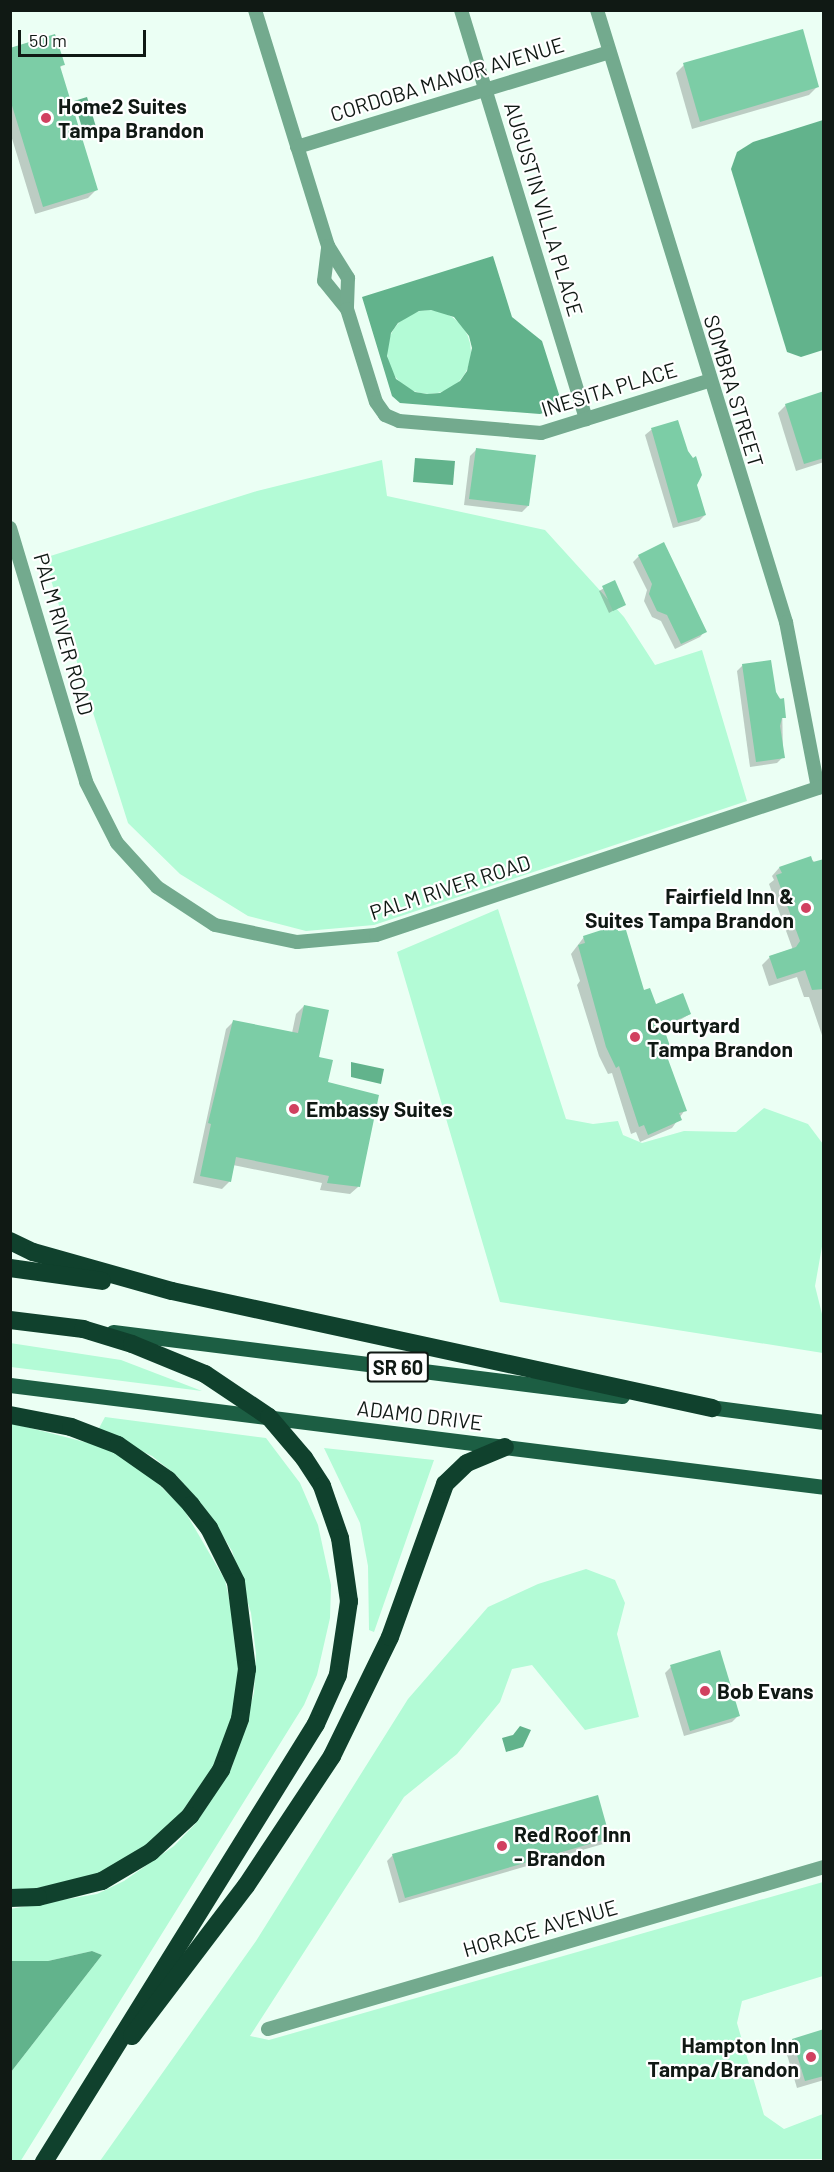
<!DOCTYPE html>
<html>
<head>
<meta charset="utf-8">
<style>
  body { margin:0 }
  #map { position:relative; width:834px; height:2172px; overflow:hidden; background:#ebfff4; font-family:Barlow,sans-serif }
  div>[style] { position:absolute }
  .green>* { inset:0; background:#b3fbd6 }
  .round { border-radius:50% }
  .water>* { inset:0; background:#62b38c }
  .shadow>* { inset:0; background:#0003 }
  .building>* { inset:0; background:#7ccda6 }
  .street>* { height:14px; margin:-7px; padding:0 7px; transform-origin:7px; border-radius:7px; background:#73aa8e }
  .primary>* { height:15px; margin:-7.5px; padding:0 7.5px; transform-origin:7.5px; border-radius:7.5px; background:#1c5e43 }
  .highway>* { height:18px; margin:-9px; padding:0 9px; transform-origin:9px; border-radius:9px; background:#10412d }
  .dots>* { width:16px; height:16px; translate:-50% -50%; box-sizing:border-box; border:3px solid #fff; border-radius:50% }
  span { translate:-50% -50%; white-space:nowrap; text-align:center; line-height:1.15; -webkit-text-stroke:4.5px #fff; paint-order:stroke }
  .shield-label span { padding:2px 4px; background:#fff; border:2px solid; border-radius:4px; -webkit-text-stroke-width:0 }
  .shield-label { font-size:20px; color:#101914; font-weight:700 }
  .street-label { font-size:21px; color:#101914 }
  .poi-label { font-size:21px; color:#101914; font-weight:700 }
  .left { translate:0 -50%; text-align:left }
  .right { translate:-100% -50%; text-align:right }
  .frame { position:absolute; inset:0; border:12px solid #101914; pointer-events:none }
  .scale { position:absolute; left:18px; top:30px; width:128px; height:27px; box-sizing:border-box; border:3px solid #101914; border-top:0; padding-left:8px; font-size:18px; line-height:21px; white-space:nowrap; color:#101914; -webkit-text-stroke:4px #fff; paint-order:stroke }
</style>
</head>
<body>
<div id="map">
  <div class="green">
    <i class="round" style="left:387px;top:310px;width:84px;height:84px"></i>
    <i style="clip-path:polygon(382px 460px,387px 496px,545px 530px,624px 617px,655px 665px,702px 650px,747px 801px,374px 925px,306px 931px,248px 916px,180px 874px,128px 823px,44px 558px,257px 491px)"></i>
    <i style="clip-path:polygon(498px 909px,566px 1119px,593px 1124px,618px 1121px,623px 1135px,642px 1143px,684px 1131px,736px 1132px,764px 1108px,808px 1124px,823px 1144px,823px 1241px,815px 1286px,823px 1318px,823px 1353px,500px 1302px,397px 952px)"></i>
    <i style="clip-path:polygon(10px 1343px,121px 1360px,202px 1391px,11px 1367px)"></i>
    <i style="clip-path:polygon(105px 1417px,266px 1438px,300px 1483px,318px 1525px,331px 1585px,330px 1618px,317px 1675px,304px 1705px,20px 2162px,11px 2161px,11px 2072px,102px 1955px,92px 1951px,48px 1961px,11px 1961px,10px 1909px,97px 1894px,124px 1881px,174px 1846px,196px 1823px,232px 1767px,254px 1693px,256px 1654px,251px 1613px,232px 1551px,210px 1515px,177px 1476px,152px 1456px,98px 1430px)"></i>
    <i style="clip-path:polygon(11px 1423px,108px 1448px,150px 1476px,183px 1508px,225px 1580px,240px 1649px,234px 1711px,213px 1767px,179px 1816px,153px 1842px,104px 1871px,76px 1882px,11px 1892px)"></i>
    <i style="clip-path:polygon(324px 1448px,434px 1460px,374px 1632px,369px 1630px,368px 1566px,360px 1523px)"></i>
    <i style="clip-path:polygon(586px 1569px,615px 1580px,625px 1603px,617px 1634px,639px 1717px,585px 1730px,532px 1665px,512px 1669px,500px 1702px,457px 1754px,404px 1797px,250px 2036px,269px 2040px,823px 1882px,823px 1976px,742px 2001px,737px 2023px,764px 2115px,784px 2129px,823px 2114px,823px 2159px,100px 2161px,256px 1941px,408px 1699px,488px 1607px,538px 1584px)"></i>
  </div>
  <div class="water">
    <i style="clip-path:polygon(87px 97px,96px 127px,83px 131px,74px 101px)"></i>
    <i style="clip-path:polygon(823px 120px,823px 350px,801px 357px,787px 352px,731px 169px,737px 152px,753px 142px)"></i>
    <i style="clip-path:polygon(evenodd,493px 256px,512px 317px,542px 341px,563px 407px,540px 414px,400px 403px,392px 396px,362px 297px,493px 256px,431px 310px,454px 317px,469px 336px,472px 348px,467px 371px,460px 381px,440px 393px,427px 394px,415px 392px,396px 379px,387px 356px,391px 333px,398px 323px,419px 311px,431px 310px)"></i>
    <i style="clip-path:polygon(415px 458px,455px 461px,453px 485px,413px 482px)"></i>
    <i style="clip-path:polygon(351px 1062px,384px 1069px,381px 1084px,351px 1077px)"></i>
    <i style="clip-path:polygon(520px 1726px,531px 1730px,523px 1747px,506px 1752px,502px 1738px,513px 1735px)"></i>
    <i style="clip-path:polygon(92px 1951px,102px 1955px,11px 2072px,11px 1961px,48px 1961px)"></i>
  </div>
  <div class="shadow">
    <i style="clip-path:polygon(10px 49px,63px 65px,59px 68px,96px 190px,88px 198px,35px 214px,10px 132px)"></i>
    <i style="clip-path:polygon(684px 65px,817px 87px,809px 95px,692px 129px,676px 73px)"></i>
    <i style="clip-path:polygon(824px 393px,824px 462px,796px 471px,778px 413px,786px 405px)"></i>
    <i style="clip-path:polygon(677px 422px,705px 515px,699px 521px,673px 528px,645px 435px,651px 430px)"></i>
    <i style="clip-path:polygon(476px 450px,528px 506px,522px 512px,464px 505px,470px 456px)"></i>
    <i style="clip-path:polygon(639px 556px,705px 631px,700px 637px,675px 649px,661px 621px,652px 617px,644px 601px,647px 590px,633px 562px)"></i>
    <i style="clip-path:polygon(615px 582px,625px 604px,609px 613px,599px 591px)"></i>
    <i style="clip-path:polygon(743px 665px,782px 700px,783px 757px,777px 763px,750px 767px,737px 671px)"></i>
    <i style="clip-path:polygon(810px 858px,824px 871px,824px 1041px,809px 997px,804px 997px,797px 977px,769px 986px,762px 965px,770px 957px,793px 950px,769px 884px,774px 880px,772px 876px,779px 868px)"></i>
    <i style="clip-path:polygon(584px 937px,655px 1006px,690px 1014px,663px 1030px,669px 1048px,664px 1054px,685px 1110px,672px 1128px,640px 1142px,636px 1132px,631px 1134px,612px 1073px,608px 1074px,599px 1056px,577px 985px,580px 981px,571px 954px)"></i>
    <i style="clip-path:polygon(304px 1006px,358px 1187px,350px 1194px,320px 1190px,322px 1183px,233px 1165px,230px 1181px,222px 1189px,193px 1183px,226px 1029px,234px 1021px,292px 1033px,296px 1014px)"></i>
    <i style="clip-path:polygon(671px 1667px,738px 1716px,732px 1722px,684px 1736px,665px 1673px)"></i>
    <i style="clip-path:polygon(609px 1838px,603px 1844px,399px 1903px,387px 1861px,393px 1855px)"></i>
    <i style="clip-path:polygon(824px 2030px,824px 2080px,797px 2088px,785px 2048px,793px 2040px)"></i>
  </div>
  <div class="building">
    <i style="clip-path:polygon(803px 29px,819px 87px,700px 122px,683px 63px)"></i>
    <i style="clip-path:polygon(55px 34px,65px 65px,60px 66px,98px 190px,43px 207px,10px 99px,10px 48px)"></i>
    <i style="clip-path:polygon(824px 391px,824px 458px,804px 464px,785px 404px)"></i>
    <i style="clip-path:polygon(678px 420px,688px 451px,693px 458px,696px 456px,702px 475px,697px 485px,706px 515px,678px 523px,651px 428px)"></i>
    <i style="clip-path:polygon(476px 448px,536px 455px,529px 506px,469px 499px)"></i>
    <i style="clip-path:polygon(664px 542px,707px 632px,681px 644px,667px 615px,657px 611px,649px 594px,652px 584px,638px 555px)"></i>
    <i style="clip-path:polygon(615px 580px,626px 605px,613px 611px,602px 586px)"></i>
    <i style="clip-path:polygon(771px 660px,776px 692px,780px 699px,784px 698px,786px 718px,782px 718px,780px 726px,785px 758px,756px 762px,742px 664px)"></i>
    <i style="clip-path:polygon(811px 856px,813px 862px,824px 859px,824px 989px,812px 990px,805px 970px,777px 979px,769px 956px,796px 947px,800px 941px,776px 875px,782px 873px,779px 867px)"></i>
    <i style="clip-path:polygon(617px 925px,618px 931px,626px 930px,644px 990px,650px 988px,656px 1004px,683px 993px,691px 1014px,663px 1026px,671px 1049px,665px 1051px,687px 1111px,679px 1113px,682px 1120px,648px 1135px,644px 1125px,639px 1127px,619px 1066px,616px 1068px,606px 1047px,578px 945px,585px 943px,583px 936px)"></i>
    <i style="clip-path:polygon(304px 1005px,329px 1010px,319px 1057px,333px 1060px,328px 1082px,379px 1095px,360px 1187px,327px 1183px,329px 1176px,236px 1157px,231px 1182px,200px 1176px,211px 1124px,208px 1123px,233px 1020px,298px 1033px)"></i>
    <i style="clip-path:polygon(720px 1650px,740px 1716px,690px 1731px,670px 1665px)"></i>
    <i style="clip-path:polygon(598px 1795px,610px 1838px,405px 1898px,392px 1854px)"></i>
    <i style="clip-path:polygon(824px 2029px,824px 2076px,805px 2081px,792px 2039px)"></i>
  </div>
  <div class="street">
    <i style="left:255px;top:10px;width:247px;rotate:72.8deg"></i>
    <i style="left:461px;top:10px;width:428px;rotate:73deg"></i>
    <i style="left:597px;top:10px;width:641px;rotate:72.84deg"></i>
    <i style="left:786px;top:622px;width:169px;rotate:79.1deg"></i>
    <i style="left:297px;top:147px;width:326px;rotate:-16.9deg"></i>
    <i style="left:347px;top:309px;width:36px;rotate:-129deg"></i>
    <i style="left:324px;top:281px;width:35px;rotate:-83deg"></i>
    <i style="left:328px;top:246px;width:38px;rotate:58deg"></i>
    <i style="left:348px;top:278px;width:31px;rotate:92deg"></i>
    <i style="left:347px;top:309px;width:97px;rotate:72.7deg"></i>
    <i style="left:376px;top:402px;width:16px;rotate:55deg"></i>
    <i style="left:385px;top:415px;width:15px;rotate:23deg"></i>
    <i style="left:399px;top:421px;width:143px;rotate:4.8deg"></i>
    <i style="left:541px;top:433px;width:175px;rotate:-17.3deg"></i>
    <i style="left:10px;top:528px;width:265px;rotate:73.3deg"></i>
    <i style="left:86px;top:782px;width:68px;rotate:63.1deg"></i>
    <i style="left:117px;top:843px;width:59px;rotate:47.7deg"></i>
    <i style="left:157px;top:887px;width:69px;rotate:33.2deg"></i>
    <i style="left:215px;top:925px;width:84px;rotate:11.7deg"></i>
    <i style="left:297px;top:942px;width:79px;rotate:-5.1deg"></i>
    <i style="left:376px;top:935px;width:472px;rotate:-18.4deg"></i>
    <i style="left:268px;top:2029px;width:579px;rotate:-16.24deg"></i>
  </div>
  <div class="primary">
    <i style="left:113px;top:1332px;width:513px;rotate:7.17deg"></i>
    <i style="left:10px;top:1385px;width:820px;rotate:7.14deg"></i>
    <i style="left:702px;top:1406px;width:123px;rotate:7.5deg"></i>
  </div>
  <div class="highway">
    <i style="left:10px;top:1241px;width:25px;rotate:26deg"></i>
    <i style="left:33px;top:1252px;width:144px;rotate:15.7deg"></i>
    <i style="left:172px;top:1291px;width:553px;rotate:12.23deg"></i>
    <i style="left:10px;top:1268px;width:93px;rotate:8deg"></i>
    <i style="left:10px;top:1320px;width:74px;rotate:7deg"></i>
    <i style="left:83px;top:1329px;width:51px;rotate:17deg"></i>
    <i style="left:132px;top:1344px;width:79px;rotate:22.3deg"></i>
    <i style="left:205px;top:1374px;width:77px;rotate:33.9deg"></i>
    <i style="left:269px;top:1417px;width:54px;rotate:49.5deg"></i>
    <i style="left:304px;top:1458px;width:33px;rotate:57deg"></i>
    <i style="left:322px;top:1486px;width:55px;rotate:70.9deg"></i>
    <i style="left:340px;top:1538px;width:64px;rotate:81.9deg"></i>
    <i style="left:349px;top:1601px;width:75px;rotate:98.5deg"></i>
    <i style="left:338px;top:1675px;width:54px;rotate:114.2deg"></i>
    <i style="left:316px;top:1724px;width:516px;rotate:121.84deg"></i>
    <i style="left:10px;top:1415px;width:62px;rotate:11.1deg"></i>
    <i style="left:71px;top:1427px;width:50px;rotate:21deg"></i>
    <i style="left:118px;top:1445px;width:61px;rotate:35deg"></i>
    <i style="left:168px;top:1480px;width:34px;rotate:47deg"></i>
    <i style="left:191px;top:1505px;width:29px;rotate:52deg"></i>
    <i style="left:209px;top:1528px;width:60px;rotate:63.4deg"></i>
    <i style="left:236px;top:1582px;width:88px;rotate:82.8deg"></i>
    <i style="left:247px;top:1669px;width:50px;rotate:98deg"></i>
    <i style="left:240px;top:1719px;width:54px;rotate:110.4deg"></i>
    <i style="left:221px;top:1770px;width:55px;rotate:124deg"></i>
    <i style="left:190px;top:1816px;width:53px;rotate:137.3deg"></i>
    <i style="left:151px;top:1852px;width:57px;rotate:149.4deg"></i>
    <i style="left:102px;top:1881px;width:66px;rotate:166deg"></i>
    <i style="left:38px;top:1897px;width:28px;rotate:178deg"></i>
    <i style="left:132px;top:2036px;width:188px;rotate:-52.8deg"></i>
    <i style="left:246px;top:1886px;width:156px;rotate:-56.5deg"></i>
    <i style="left:332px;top:1756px;width:132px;rotate:-64deg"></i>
    <i style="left:390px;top:1637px;width:163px;rotate:-70.2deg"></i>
    <i style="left:445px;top:1484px;width:30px;rotate:-44deg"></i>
    <i style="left:467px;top:1463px;width:41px;rotate:-22.8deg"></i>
  </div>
  <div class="dots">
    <i style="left:46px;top:118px;background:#d14160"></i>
    <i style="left:806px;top:908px;background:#d14160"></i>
    <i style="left:635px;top:1037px;background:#d14160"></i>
    <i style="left:294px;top:1109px;background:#d14160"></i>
    <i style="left:705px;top:1691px;background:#d14160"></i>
    <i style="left:502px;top:1846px;background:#d14160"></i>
    <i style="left:811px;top:2057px;background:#d14160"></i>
  </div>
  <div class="shield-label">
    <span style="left:398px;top:1367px">SR 60</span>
  </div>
  <div class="street-label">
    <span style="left:447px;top:79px;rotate:-17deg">CORDOBA MANOR AVENUE</span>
    <span style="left:544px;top:209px;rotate:73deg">AUGUSTIN VILLA PLACE</span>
    <span style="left:609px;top:389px;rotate:-17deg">INESITA PLACE</span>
    <span style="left:734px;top:391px;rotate:73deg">SOMBRA STREET</span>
    <span style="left:64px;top:634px;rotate:74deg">PALM RIVER ROAD</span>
    <span style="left:450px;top:887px;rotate:-18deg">PALM RIVER ROAD</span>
    <span style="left:420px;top:1415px;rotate:7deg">ADAMO DRIVE</span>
    <span style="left:540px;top:1928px;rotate:-16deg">HORACE AVENUE</span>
  </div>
  <div class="poi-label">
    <span class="left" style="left:58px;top:118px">Home2 Suites<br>Tampa Brandon</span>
    <span class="right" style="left:794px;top:908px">Fairfield Inn &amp;<br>Suites Tampa Brandon</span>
    <span class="left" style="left:647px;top:1037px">Courtyard<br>Tampa Brandon</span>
    <span class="left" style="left:306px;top:1109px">Embassy Suites</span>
    <span class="left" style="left:717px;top:1691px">Bob Evans</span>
    <span class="left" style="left:514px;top:1846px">Red Roof Inn<br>- Brandon</span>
    <span class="right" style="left:799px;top:2057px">Hampton Inn<br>Tampa/Brandon</span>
  </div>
  <div class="frame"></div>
  <div class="scale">50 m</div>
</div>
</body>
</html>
